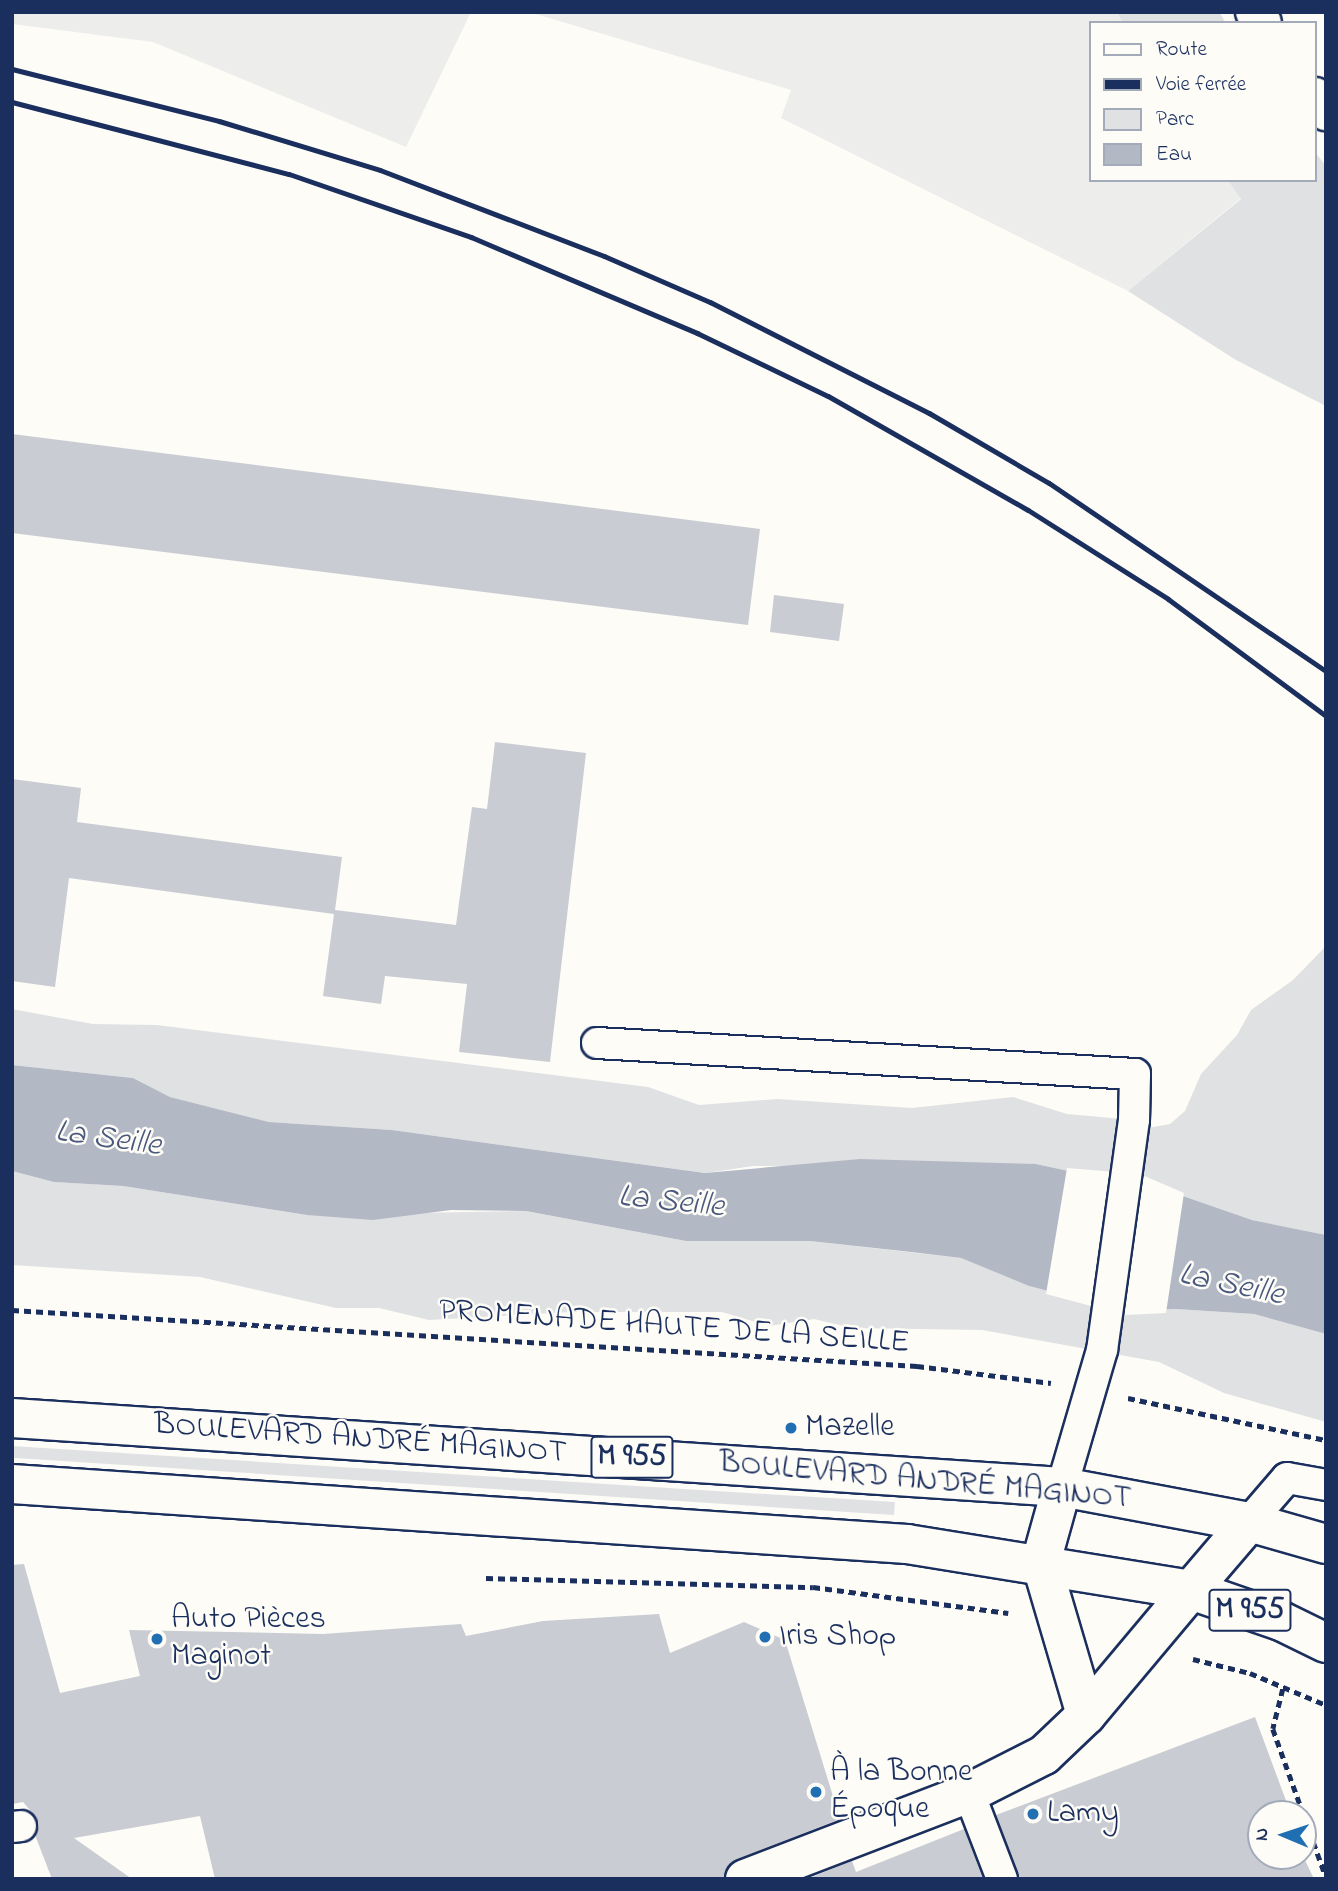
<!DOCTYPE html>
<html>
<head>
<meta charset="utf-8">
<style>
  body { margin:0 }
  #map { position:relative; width:1338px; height:1891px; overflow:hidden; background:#fdfcf7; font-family:"Indie Flower",sans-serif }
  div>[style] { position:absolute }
  .built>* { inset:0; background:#edeeec }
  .green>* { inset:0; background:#e0e1e3 }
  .water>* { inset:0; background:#b3b8c5 }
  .pier>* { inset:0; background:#fdfcf7 }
  .building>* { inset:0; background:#c9ccd3 }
  .path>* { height:4.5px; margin-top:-2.25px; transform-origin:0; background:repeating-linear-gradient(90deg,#1b2f5e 0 7px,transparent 0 12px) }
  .roads { filter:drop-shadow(2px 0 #1b2f5e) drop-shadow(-2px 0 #1b2f5e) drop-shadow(0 2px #1b2f5e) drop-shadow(0 -2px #1b2f5e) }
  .service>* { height:30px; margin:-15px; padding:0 15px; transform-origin:15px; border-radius:15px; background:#fdfcf7 }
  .minor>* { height:38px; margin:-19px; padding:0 19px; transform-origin:19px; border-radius:19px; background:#fdfcf7 }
  .secondary>* { height:38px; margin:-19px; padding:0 19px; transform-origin:19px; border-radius:19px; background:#fdfcf7 }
  .primary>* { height:38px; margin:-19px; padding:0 19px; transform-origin:19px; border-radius:19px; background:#fdfcf7 }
  .rail>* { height:5px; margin:-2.5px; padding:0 2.5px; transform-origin:2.5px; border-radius:2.5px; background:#1b2f5e }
  .dots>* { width:19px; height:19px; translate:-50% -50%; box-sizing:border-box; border:4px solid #fdfcf7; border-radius:50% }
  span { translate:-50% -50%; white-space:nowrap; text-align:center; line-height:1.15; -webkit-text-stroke:5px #fdfcf7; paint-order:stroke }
  .shield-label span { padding:2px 5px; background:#fdfcf7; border:2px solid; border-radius:5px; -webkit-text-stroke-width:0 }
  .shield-label { font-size:30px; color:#1b2f5e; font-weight:700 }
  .street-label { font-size:32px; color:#1b2f5e }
  .poi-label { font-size:32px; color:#1b2f5e }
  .left { translate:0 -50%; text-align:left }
  .water-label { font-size:33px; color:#49587d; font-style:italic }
  .frame { position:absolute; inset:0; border:14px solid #1b2f5e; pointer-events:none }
  .legend { position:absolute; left:1089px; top:21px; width:228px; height:161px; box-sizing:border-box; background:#fdfcf7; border:2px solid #a3aaba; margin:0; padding:9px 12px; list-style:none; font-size:21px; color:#1b2f5e }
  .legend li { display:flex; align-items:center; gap:14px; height:35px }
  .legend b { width:35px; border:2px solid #a3aaba }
  .north { position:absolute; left:1247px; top:1800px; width:70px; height:70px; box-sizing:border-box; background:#fdfcf7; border:2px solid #a3aaba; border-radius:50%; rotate:272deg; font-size:19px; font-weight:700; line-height:28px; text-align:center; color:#1b2f5e }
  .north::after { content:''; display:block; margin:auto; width:24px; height:32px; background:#1f6fb2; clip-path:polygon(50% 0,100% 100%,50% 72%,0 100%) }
</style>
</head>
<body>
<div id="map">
  <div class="built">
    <i style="clip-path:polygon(12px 12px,471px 12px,406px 147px,153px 42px,12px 24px)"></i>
    <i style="clip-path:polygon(529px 12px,1137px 12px,1143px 23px,1091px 23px,1091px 180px,1231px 180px,1241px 198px,1128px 291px,781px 118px,791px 90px)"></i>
  </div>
  <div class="green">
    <i style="clip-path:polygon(1117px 12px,1219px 12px,1226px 23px,1123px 23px)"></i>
    <i style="clip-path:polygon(1315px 152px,1326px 166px,1326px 406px,1236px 360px,1128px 291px,1241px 199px,1228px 180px,1315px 180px)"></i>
    <i style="clip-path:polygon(1326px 946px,1326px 1235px,1252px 1220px,1180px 1195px,1036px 1164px,753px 1166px,706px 1173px,392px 1130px,269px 1122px,170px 1097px,133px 1078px,12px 1065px,12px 1009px,93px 1024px,157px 1025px,648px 1087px,699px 1105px,777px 1099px,912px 1108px,1013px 1097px,1067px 1114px,1134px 1120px,1142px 1129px,1170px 1124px,1185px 1111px,1201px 1074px,1237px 1035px,1251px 1010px,1293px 980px)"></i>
    <i style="clip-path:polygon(12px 1171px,55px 1182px,123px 1186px,307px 1215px,526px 1211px,686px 1241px,810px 1241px,961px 1258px,1029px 1286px,1125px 1311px,1176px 1309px,1254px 1314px,1326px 1334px,1326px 1422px,1224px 1393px,1159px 1362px,982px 1330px,852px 1328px,814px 1319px,769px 1326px,722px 1312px,570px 1312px,429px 1320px,379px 1308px,336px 1308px,200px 1277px,12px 1265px)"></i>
    <i style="clip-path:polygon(12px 1446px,684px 1489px,895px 1502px,894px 1515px,16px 1458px,12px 1458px)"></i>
  </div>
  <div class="water">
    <i style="clip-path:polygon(12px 1065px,133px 1078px,170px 1097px,269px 1122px,392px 1130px,705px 1173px,860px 1159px,1036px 1164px,1180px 1195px,1252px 1220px,1326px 1235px,1326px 1334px,1254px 1314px,1176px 1309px,1125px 1311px,1029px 1286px,961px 1258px,911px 1252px,810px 1241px,686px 1241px,526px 1211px,451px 1210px,373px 1220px,307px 1215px,123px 1186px,54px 1182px,12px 1171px)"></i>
  </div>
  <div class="pier">
    <i style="clip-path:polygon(1067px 1168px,1140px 1174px,1184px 1193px,1166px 1313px,1125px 1315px,1046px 1294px)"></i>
  </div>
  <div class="building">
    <i style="clip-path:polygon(12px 434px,760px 529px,748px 625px,12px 533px)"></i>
    <i style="clip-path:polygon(774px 595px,844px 604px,839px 641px,770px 632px)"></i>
    <i style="clip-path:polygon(495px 742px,586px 753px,550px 1062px,459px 1052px,467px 984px,385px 976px,381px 1004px,323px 996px,334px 914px,69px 878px,55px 987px,12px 981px,12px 779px,81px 788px,77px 822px,342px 857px,335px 910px,456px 925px,472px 807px,487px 809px)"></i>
    <i style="clip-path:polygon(24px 1564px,60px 1693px,140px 1676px,129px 1630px,323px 1634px,461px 1624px,466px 1636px,543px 1621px,659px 1614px,670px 1653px,744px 1622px,785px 1640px,840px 1819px,737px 1859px,728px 1866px,724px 1879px,215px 1879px,200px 1816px,74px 1838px,132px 1879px,52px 1879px,35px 1835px,35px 1816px,23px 1802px,12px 1804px,12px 1565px)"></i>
    <i style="clip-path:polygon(1255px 1717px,1291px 1814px,1261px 1814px,1261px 1856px,1303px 1856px,1314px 1879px,1019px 1879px,996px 1815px)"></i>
    <i style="clip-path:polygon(964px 1829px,983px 1879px,807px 1879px,852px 1861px,856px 1872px)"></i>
  </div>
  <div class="path">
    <i style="left:12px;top:1310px;width:907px;rotate:3.54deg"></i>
    <i style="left:917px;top:1366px;width:135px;rotate:7.2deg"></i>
    <i style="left:1128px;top:1398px;width:202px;rotate:12deg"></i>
    <i style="left:486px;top:1578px;width:327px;rotate:1.6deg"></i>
    <i style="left:813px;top:1587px;width:197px;rotate:7.6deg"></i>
    <i style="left:1193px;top:1659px;width:59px;rotate:13.8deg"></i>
    <i style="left:1250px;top:1673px;width:82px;rotate:22.8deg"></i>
    <i style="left:1283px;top:1689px;width:41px;rotate:104deg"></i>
    <i style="left:1273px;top:1729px;width:157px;rotate:70.3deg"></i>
  </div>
  <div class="roads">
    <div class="service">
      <i style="left:597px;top:1043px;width:539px;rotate:3.3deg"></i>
      <i style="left:1135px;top:1074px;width:46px;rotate:91.2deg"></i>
      <i style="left:1134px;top:1120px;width:232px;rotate:97.9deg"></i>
      <i style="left:1102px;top:1350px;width:143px;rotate:106.3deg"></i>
      <i style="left:1249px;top:1522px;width:58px;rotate:-49.2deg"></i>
      <i style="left:1287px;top:1478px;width:40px;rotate:10deg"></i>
      <i style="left:969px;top:1793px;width:92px;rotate:69deg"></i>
      <i style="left:12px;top:1827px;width:9px;rotate:-6deg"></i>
    </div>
    <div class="minor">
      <i style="left:1041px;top:1562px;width:159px;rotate:73.6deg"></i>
      <i style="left:745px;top:1879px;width:240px;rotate:-21deg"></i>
      <i style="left:969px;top:1793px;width:84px;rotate:-26.9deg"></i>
      <i style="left:1044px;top:1755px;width:58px;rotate:-43.6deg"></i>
      <i style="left:1086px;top:1715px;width:163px;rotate:-50deg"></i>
    </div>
    <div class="secondary">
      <i style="left:1255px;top:12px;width:13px;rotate:58deg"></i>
      <i style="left:1315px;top:97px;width:18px;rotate:52deg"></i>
    </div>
    <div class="primary">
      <i style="left:12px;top:1418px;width:1052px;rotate:3.76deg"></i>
      <i style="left:1062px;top:1487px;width:190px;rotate:10.6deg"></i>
      <i style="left:1249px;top:1522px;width:80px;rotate:15.9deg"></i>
      <i style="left:12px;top:1484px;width:897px;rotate:3.84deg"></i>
      <i style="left:907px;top:1544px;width:288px;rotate:9.2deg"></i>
      <i style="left:1191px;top:1590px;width:95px;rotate:19deg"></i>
      <i style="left:1281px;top:1621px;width:50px;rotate:26.1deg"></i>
      <i style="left:1041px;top:1562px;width:78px;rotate:-74.4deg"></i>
      <i style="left:1191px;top:1590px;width:89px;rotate:-49.5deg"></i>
    </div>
  </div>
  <div class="rail">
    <i style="left:12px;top:69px;width:213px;rotate:14.1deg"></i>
    <i style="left:219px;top:121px;width:168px;rotate:16.9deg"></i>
    <i style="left:380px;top:170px;width:240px;rotate:21deg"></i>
    <i style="left:604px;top:256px;width:116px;rotate:23.5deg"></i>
    <i style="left:710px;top:302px;width:246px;rotate:26.9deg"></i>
    <i style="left:929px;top:413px;width:139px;rotate:30.3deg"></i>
    <i style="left:1049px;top:483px;width:335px;rotate:34.2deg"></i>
    <i style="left:12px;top:102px;width:286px;rotate:14.6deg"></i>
    <i style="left:289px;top:174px;width:193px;rotate:19.1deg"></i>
    <i style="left:471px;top:237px;width:246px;rotate:23deg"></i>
    <i style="left:697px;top:333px;width:145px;rotate:25.7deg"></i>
    <i style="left:828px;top:396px;width:230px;rotate:29.7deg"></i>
    <i style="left:1028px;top:510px;width:166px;rotate:32.4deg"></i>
    <i style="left:1168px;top:599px;width:197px;rotate:36.5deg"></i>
  </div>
  <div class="dots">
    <i style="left:791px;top:1428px;background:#1f6fb2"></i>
    <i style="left:765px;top:1637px;background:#1f6fb2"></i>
    <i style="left:157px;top:1639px;background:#1f6fb2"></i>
    <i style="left:816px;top:1792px;background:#1f6fb2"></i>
    <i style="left:1033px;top:1814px;background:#1f6fb2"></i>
  </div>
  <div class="shield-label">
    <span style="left:632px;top:1457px">M 955</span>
    <span style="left:1250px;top:1610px">M 955</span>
  </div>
  <div class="street-label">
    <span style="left:674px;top:1328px;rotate:4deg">PROMENADE HAUTE DE LA SEILLE</span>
    <span style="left:360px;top:1440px;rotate:4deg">BOULEVARD ANDRÉ MAGINOT</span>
    <span style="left:925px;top:1482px;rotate:5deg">BOULEVARD ANDRÉ MAGINOT</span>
  </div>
  <div class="poi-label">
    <span class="left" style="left:805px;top:1428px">Mazelle</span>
    <span class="left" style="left:171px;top:1639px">Auto Pièces<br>Maginot</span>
    <span class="left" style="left:779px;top:1637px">Iris Shop</span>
    <span class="left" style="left:830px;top:1792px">À la Bonne<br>Époque</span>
    <span class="left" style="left:1047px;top:1814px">Lamy</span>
  </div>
  <div class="water-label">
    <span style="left:108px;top:1140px;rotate:8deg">La Seille</span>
    <span style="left:671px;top:1203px;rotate:6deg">La Seille</span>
    <span style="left:1231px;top:1286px;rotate:12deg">La Seille</span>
  </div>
  <div class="frame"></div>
  <ul class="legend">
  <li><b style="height:9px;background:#fdfcf7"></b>Route</li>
  <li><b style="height:9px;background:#1b2f5e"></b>Voie ferrée</li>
  <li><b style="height:19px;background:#e0e1e3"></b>Parc</li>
  <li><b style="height:19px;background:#b3b8c5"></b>Eau</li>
  </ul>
  <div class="north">N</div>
</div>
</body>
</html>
